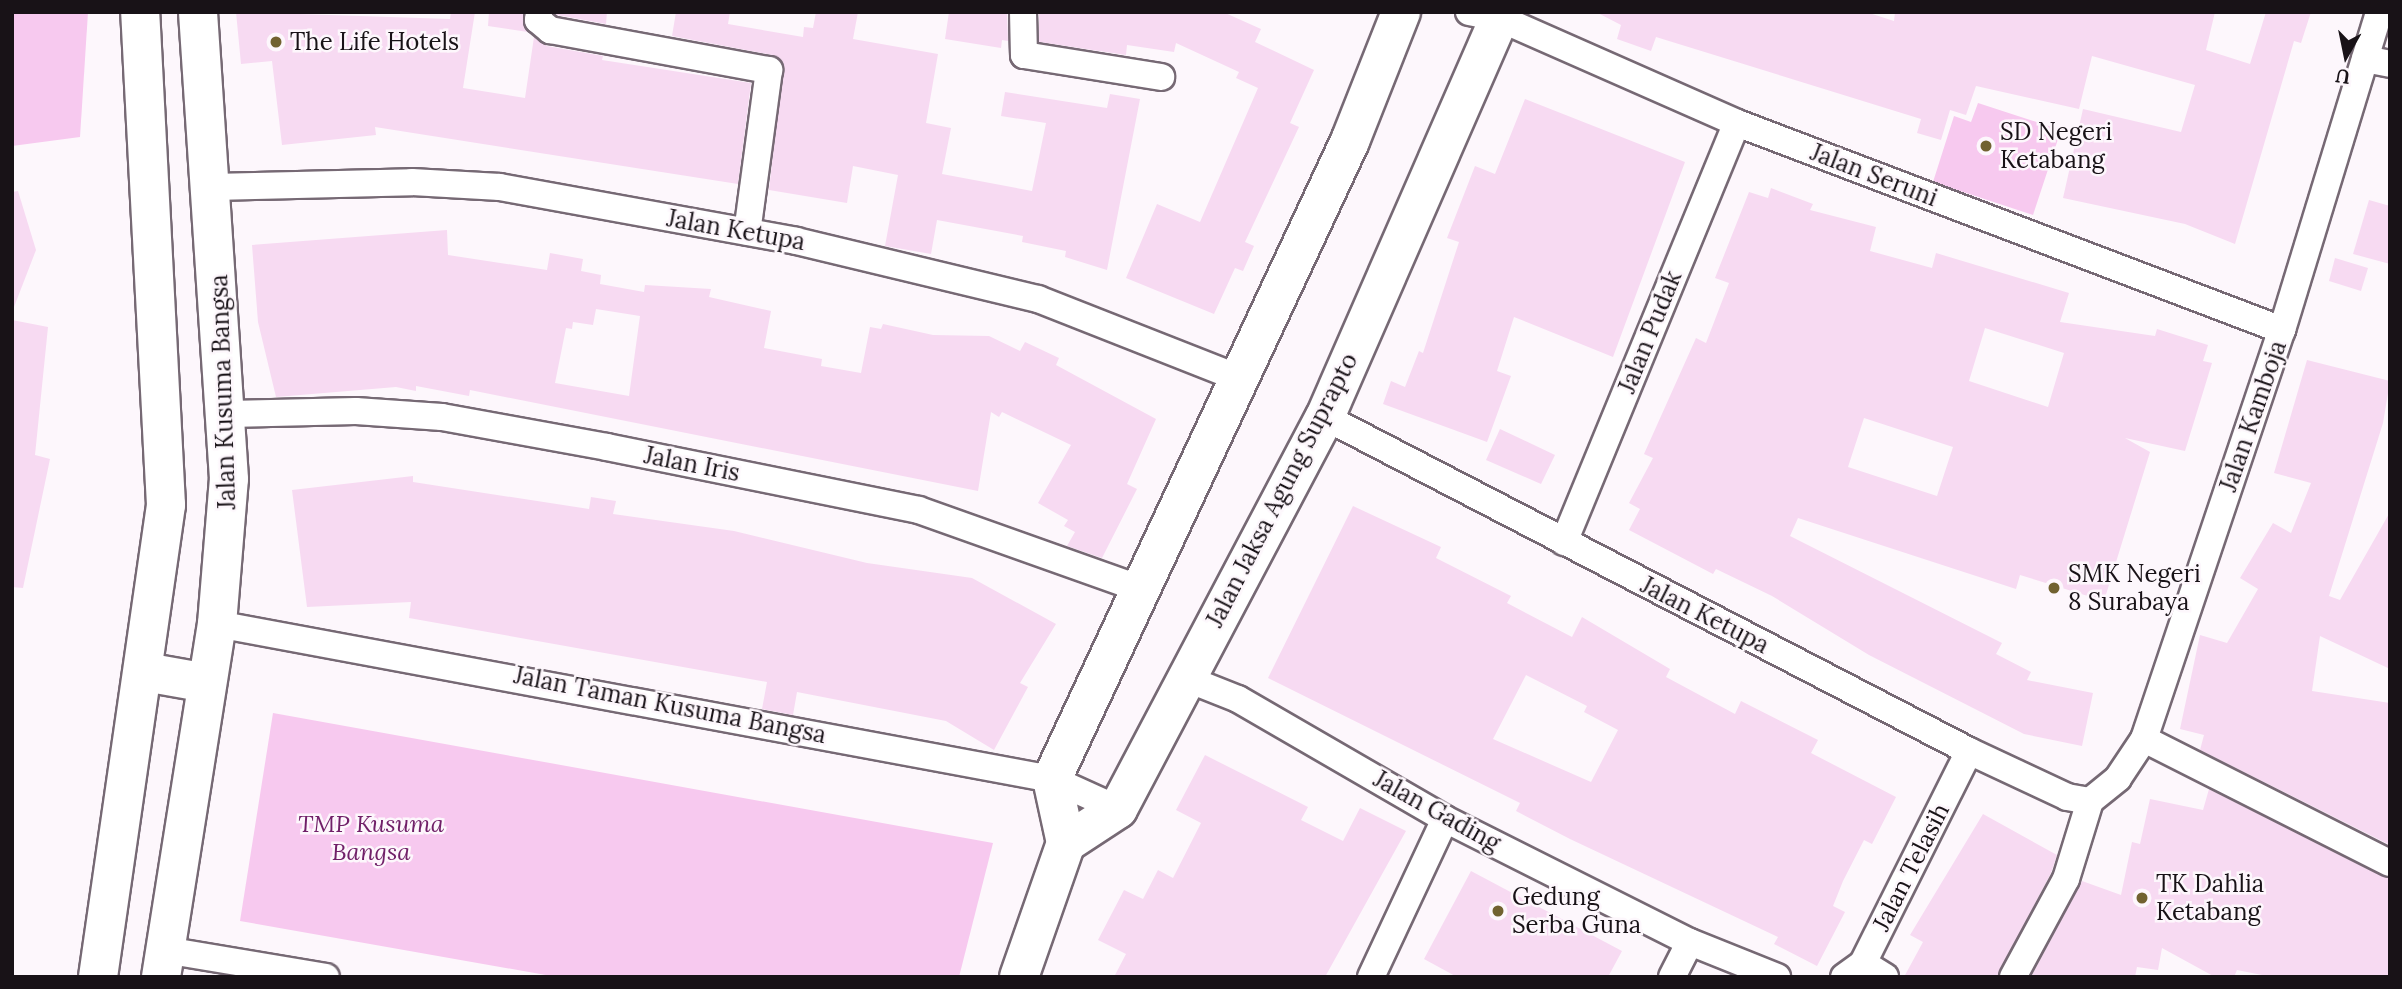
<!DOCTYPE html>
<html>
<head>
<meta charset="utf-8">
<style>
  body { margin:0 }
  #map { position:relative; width:2402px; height:989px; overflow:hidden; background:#fdf7fc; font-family:Lora,serif }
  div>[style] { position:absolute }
  .green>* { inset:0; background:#f7c9ef }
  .building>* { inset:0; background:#f7daf2 }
  .roads { filter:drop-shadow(2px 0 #766974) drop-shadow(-2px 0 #766974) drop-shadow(0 2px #766974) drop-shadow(0 -2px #766974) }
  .street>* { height:26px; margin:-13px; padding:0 13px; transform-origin:13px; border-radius:13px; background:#fff }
  .secondary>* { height:38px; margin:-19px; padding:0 19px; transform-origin:19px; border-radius:19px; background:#fff }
  .highway>* { height:38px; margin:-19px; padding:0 19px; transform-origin:19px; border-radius:19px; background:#fff }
  .dots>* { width:19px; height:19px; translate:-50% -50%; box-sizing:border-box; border:4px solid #fdf7fc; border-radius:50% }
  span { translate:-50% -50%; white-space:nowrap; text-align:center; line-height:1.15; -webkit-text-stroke:5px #fdf7fc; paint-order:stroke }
  .poi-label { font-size:24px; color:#181217 }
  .left { translate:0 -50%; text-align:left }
  .street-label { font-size:24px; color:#181217 }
  .park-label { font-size:24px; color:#701f68; font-style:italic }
  .frame { position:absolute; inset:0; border:14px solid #181217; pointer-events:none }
  .north { position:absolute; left:2311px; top:21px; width:70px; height:70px; -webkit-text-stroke:5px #fdf7fc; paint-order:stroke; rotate:189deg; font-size:19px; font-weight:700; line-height:28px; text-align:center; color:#181217 }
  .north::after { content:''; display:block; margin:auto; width:24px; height:32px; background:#181217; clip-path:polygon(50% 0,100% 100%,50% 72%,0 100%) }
</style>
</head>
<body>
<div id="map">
  <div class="green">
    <i style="clip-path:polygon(12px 12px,88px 12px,80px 137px,12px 146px)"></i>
    <i style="clip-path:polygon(1978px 103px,2061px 130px,2033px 215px,1933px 182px,1954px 116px,1971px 122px)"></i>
    <i style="clip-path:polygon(273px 713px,993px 843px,959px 977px,557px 977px,240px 921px)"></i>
  </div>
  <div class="building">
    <i style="clip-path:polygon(236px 12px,450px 19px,451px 12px,475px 12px,463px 88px,525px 98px,534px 37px,547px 46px,603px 56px,602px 60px,751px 83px,738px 184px,375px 127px,376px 135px,282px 145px,272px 61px,241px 64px)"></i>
    <i style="clip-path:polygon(489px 12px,523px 12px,528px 32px,488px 26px)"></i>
    <i style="clip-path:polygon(554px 12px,607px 12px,606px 24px,557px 15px)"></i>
    <i style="clip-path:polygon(676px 12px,730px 12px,728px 24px,803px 37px,804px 27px,813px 28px,816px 12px,858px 12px,853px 39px,938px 54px,926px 123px,951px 128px,942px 174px,1032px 191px,1046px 123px,1001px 116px,1005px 92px,1107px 108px,1110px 94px,1140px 99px,1107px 270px,1065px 257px,1066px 251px,1022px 242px,1023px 236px,937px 220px,931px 254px,885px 246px,898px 175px,853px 166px,847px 203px,769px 190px,783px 64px,772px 55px,672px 36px)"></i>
    <i style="clip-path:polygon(949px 12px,1007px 12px,1008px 41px,1002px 40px,1001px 48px,945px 39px)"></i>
    <i style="clip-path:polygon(1039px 12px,1223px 12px,1261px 29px,1255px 42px,1314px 70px,1290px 123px,1299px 127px,1245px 242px,1254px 246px,1243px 271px,1235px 268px,1214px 314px,1126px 278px,1157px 204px,1200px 222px,1258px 88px,1236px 78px,1239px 72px,1176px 43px,1174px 52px,1127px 45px,1126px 55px,1039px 42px)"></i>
    <i style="clip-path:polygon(1596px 12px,1866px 12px,1894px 21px,1895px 12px,2215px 12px,2206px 50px,2250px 64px,2266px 12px,2311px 12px,2301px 43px,2294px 41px,2235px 244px,2185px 224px,2063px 198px,2083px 109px,2181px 132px,2195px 85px,2092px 56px,2079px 109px,1976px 86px,1966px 115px,1950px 110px,1941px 140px,1917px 133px,1921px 119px,1656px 37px,1651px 51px,1617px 39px,1621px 25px)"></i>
    <i style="clip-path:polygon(1525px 99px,1685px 162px,1613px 357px,1514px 317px,1497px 371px,1511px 376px,1487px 442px,1383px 404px,1391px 381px,1405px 387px,1419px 351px,1423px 353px,1459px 242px,1447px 238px,1475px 166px,1495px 174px)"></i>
    <i style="clip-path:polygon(evenodd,1771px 188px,1813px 204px,1810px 210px,1876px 227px,1870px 251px,1932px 268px,1936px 253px,2069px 293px,2060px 322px,2155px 336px,2157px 329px,2208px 345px,2203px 361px,2212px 363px,2185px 451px,2125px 438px,2150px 452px,2104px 601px,2020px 575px,2016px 589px,1798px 518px,1790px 536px,2002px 643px,1996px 654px,2031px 672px,2027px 680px,2093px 693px,2082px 746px,2024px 734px,1869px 655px,1772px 596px,1716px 569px,1713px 574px,1629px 530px,1640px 509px,1629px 503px,1653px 458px,1644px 454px,1696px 338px,1706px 343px,1729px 283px,1715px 278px,1749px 192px,1768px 198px,1771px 188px,1985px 328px,2064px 353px,2048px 407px,1969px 381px,1985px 328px,1771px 188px,1864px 418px,1953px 447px,1937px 496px,1848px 467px,1864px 418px)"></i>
    <i style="clip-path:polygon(18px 191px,36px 250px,14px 307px,12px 192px)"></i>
    <i style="clip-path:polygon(2369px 200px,2390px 206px,2390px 264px,2353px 254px)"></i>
    <i style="clip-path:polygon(evenodd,447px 230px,448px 255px,547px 270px,550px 253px,583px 259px,581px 271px,601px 275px,600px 284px,644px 292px,645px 285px,711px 289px,709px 297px,771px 311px,764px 348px,822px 359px,821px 366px,861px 373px,870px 327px,881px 329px,883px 324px,933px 335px,989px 336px,1020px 351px,1025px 342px,1059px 358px,1056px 365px,1156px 419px,1127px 484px,1137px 489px,1102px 558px,1067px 546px,1075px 532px,1064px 526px,1068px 520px,1038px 503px,1071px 445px,1002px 412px,999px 417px,991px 412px,978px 491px,470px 390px,469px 396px,416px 386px,416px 391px,396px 387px,276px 397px,258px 322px,252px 245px,447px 230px,596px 309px,640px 316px,629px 396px,555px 383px,566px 328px,572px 329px,573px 322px,593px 325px,596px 309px)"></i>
    <i style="clip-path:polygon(2335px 258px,2368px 268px,2361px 291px,2329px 281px)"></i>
    <i style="clip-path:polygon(12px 320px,48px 327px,35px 455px,50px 459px,23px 588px,12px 587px)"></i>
    <i style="clip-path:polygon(2307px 360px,2390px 381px,2383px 423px,2329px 596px,2340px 600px,2390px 512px,2390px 669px,2320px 636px,2312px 691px,2390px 703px,2390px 845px,2200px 750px,2204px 735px,2180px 729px,2200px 635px,2227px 643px,2258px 589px,2240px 578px,2273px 523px,2291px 533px,2311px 483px,2274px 473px)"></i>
    <i style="clip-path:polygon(1500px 429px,1555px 455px,1541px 484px,1486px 460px)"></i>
    <i style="clip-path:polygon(413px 476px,413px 482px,589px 509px,591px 497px,616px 501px,613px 514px,734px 531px,867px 563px,972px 578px,1056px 624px,1020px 683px,1028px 687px,994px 750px,946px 721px,797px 692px,793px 715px,762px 709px,767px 682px,409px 618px,411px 602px,307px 607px,292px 490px)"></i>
    <i style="clip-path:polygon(evenodd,1353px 506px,1441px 547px,1436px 558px,1511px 596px,1507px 603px,1572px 637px,1582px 617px,1670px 669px,1666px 677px,1735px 714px,1741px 701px,1818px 740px,1811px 753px,1896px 797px,1872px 844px,1864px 840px,1843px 881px,1833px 906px,1845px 912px,1817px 966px,1774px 944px,1778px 937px,1570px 839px,1516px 811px,1520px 803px,1268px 678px,1353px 506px,1526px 675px,1587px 706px,1584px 712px,1618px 730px,1591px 782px,1493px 739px,1526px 675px)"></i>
    <i style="clip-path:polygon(1205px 755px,1308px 807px,1301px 820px,1343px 841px,1360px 808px,1406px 831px,1325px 977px,1114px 977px,1126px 954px,1098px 940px,1124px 890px,1143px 899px,1158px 870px,1173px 878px,1201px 823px,1176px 810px)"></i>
    <i style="clip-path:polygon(2209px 789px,2390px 879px,2390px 977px,2272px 977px,2237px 970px,2234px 977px,2215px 977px,2162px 948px,2158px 970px,2137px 967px,2135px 977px,2031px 977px,2082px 881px,2121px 895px,2132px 842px,2140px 844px,2150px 799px,2203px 810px)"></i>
    <i style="clip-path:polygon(1983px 814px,2057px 855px,2051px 873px,1997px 977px,1904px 977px,1923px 942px,1910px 935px)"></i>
    <i style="clip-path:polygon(1471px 871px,1622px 951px,1608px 977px,1457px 977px,1424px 959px)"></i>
  </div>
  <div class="roads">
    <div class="street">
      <i style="left:539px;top:12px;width:8px;rotate:97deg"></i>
      <i style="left:538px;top:20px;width:16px;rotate:40deg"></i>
      <i style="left:550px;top:30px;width:223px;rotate:10.4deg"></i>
      <i style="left:769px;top:70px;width:163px;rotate:97.7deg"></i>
      <i style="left:1023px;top:12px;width:43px;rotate:88.7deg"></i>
      <i style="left:1024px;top:55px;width:139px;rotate:9.1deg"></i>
      <i style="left:1469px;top:12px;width:31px;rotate:11deg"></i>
      <i style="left:1499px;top:18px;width:260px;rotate:23.8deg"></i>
      <i style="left:1737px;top:123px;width:583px;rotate:20.8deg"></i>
      <i style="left:2365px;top:59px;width:25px;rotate:11deg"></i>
      <i style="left:213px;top:187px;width:199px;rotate:-1.4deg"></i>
      <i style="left:412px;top:182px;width:88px;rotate:3.3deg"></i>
      <i style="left:500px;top:187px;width:301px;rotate:10.3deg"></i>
      <i style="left:796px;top:241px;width:249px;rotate:13.5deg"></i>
      <i style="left:1038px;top:299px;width:218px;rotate:21.5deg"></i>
      <i style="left:229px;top:414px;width:127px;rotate:-1.4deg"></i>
      <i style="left:356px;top:411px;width:86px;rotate:4deg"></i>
      <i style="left:442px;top:417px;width:168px;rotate:10.3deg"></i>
      <i style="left:607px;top:447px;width:318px;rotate:11.4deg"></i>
      <i style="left:919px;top:510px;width:236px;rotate:19.6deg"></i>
      <i style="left:1325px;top:417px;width:725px;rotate:27.41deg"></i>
      <i style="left:1969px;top:751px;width:108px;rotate:25.1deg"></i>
      <i style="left:2067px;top:797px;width:23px;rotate:10deg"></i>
      <i style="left:1564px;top:542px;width:453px;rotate:-67.6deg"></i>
      <i style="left:217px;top:624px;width:849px;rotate:10.52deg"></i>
      <i style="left:1052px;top:779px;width:72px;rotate:24.4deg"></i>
      <i style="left:1185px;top:678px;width:57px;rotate:21.6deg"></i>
      <i style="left:1238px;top:699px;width:239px;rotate:30.1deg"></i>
      <i style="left:1445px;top:819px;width:274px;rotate:26.7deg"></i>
      <i style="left:2144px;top:739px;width:275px;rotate:26.8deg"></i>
      <i style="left:2090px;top:801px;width:36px;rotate:-39deg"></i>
      <i style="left:2118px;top:778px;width:47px;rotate:-56.3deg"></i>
      <i style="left:2144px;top:739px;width:432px;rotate:-71.4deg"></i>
      <i style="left:2282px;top:330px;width:332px;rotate:-73deg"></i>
      <i style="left:165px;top:950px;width:163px;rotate:9.5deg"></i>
      <i style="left:1863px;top:963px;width:26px;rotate:32deg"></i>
      <i style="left:1371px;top:977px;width:174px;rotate:-64.9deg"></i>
      <i style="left:1672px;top:977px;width:39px;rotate:-63deg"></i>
      <i style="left:1690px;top:942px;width:94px;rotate:21.9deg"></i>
      <i style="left:1844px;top:977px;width:24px;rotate:-36deg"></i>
      <i style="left:1863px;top:963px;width:237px;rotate:-63.4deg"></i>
      <i style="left:2013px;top:977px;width:111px;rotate:-61.6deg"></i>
      <i style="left:2066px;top:879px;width:82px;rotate:-72.9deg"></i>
    </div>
    <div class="secondary">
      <i style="left:1066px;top:843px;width:62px;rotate:-33.2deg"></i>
      <i style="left:1118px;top:809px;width:443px;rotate:-62.2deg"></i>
      <i style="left:1325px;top:417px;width:442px;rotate:-66.4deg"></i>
      <i style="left:1019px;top:977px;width:142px;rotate:-70.7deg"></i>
      <i style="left:1066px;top:843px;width:66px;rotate:-102.3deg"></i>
      <i style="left:1052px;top:779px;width:704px;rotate:-64.96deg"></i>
      <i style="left:1350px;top:141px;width:139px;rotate:-68.4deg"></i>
    </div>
    <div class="highway">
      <i style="left:145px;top:672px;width:63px;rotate:10.1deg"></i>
      <i style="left:98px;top:977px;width:477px;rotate:-81.8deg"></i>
      <i style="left:166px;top:505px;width:494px;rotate:-93deg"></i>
      <i style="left:161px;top:977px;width:357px;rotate:-81deg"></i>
      <i style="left:217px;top:624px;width:145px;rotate:-85.3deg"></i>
      <i style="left:229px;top:479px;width:468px;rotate:-93.8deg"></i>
    </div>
  </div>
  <div class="dots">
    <i style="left:276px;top:42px;background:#716230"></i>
    <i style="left:1986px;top:146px;background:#716230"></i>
    <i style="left:2054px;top:588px;background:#716230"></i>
    <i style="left:2142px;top:898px;background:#716230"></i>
    <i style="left:1498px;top:911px;background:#716230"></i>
  </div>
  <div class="poi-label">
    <span class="left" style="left:290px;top:42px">The Life Hotels</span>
    <span class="left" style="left:2000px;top:146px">SD Negeri<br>Ketabang</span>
    <span class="left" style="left:2068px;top:588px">SMK Negeri<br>8 Surabaya</span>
    <span class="left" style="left:2156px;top:898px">TK Dahlia<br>Ketabang</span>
    <span class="left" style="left:1512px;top:911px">Gedung<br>Serba Guna</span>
  </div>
  <div class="street-label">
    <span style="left:1874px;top:175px;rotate:21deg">Jalan Seruni</span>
    <span style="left:736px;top:230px;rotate:10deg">Jalan Ketupa</span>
    <span style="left:1650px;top:332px;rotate:-68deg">Jalan Pudak</span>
    <span style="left:223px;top:392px;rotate:-92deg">Jalan Kusuma Bangsa</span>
    <span style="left:2253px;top:416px;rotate:-71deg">Jalan Kamboja</span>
    <span style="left:692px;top:464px;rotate:11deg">Jalan Iris</span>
    <span style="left:1282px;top:490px;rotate:-63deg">Jalan Jaksa Agung Suprapto</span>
    <span style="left:1705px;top:615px;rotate:27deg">Jalan Ketupa</span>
    <span style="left:670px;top:705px;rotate:11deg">Jalan Taman Kusuma Bangsa</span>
    <span style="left:1437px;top:811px;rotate:29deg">Jalan Gading</span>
    <span style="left:1911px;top:867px;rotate:-63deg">Jalan Telasih</span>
  </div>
  <div class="park-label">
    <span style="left:371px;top:838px">TMP Kusuma<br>Bangsa</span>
  </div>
  <div class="frame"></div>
  <div class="north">U</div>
</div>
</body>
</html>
